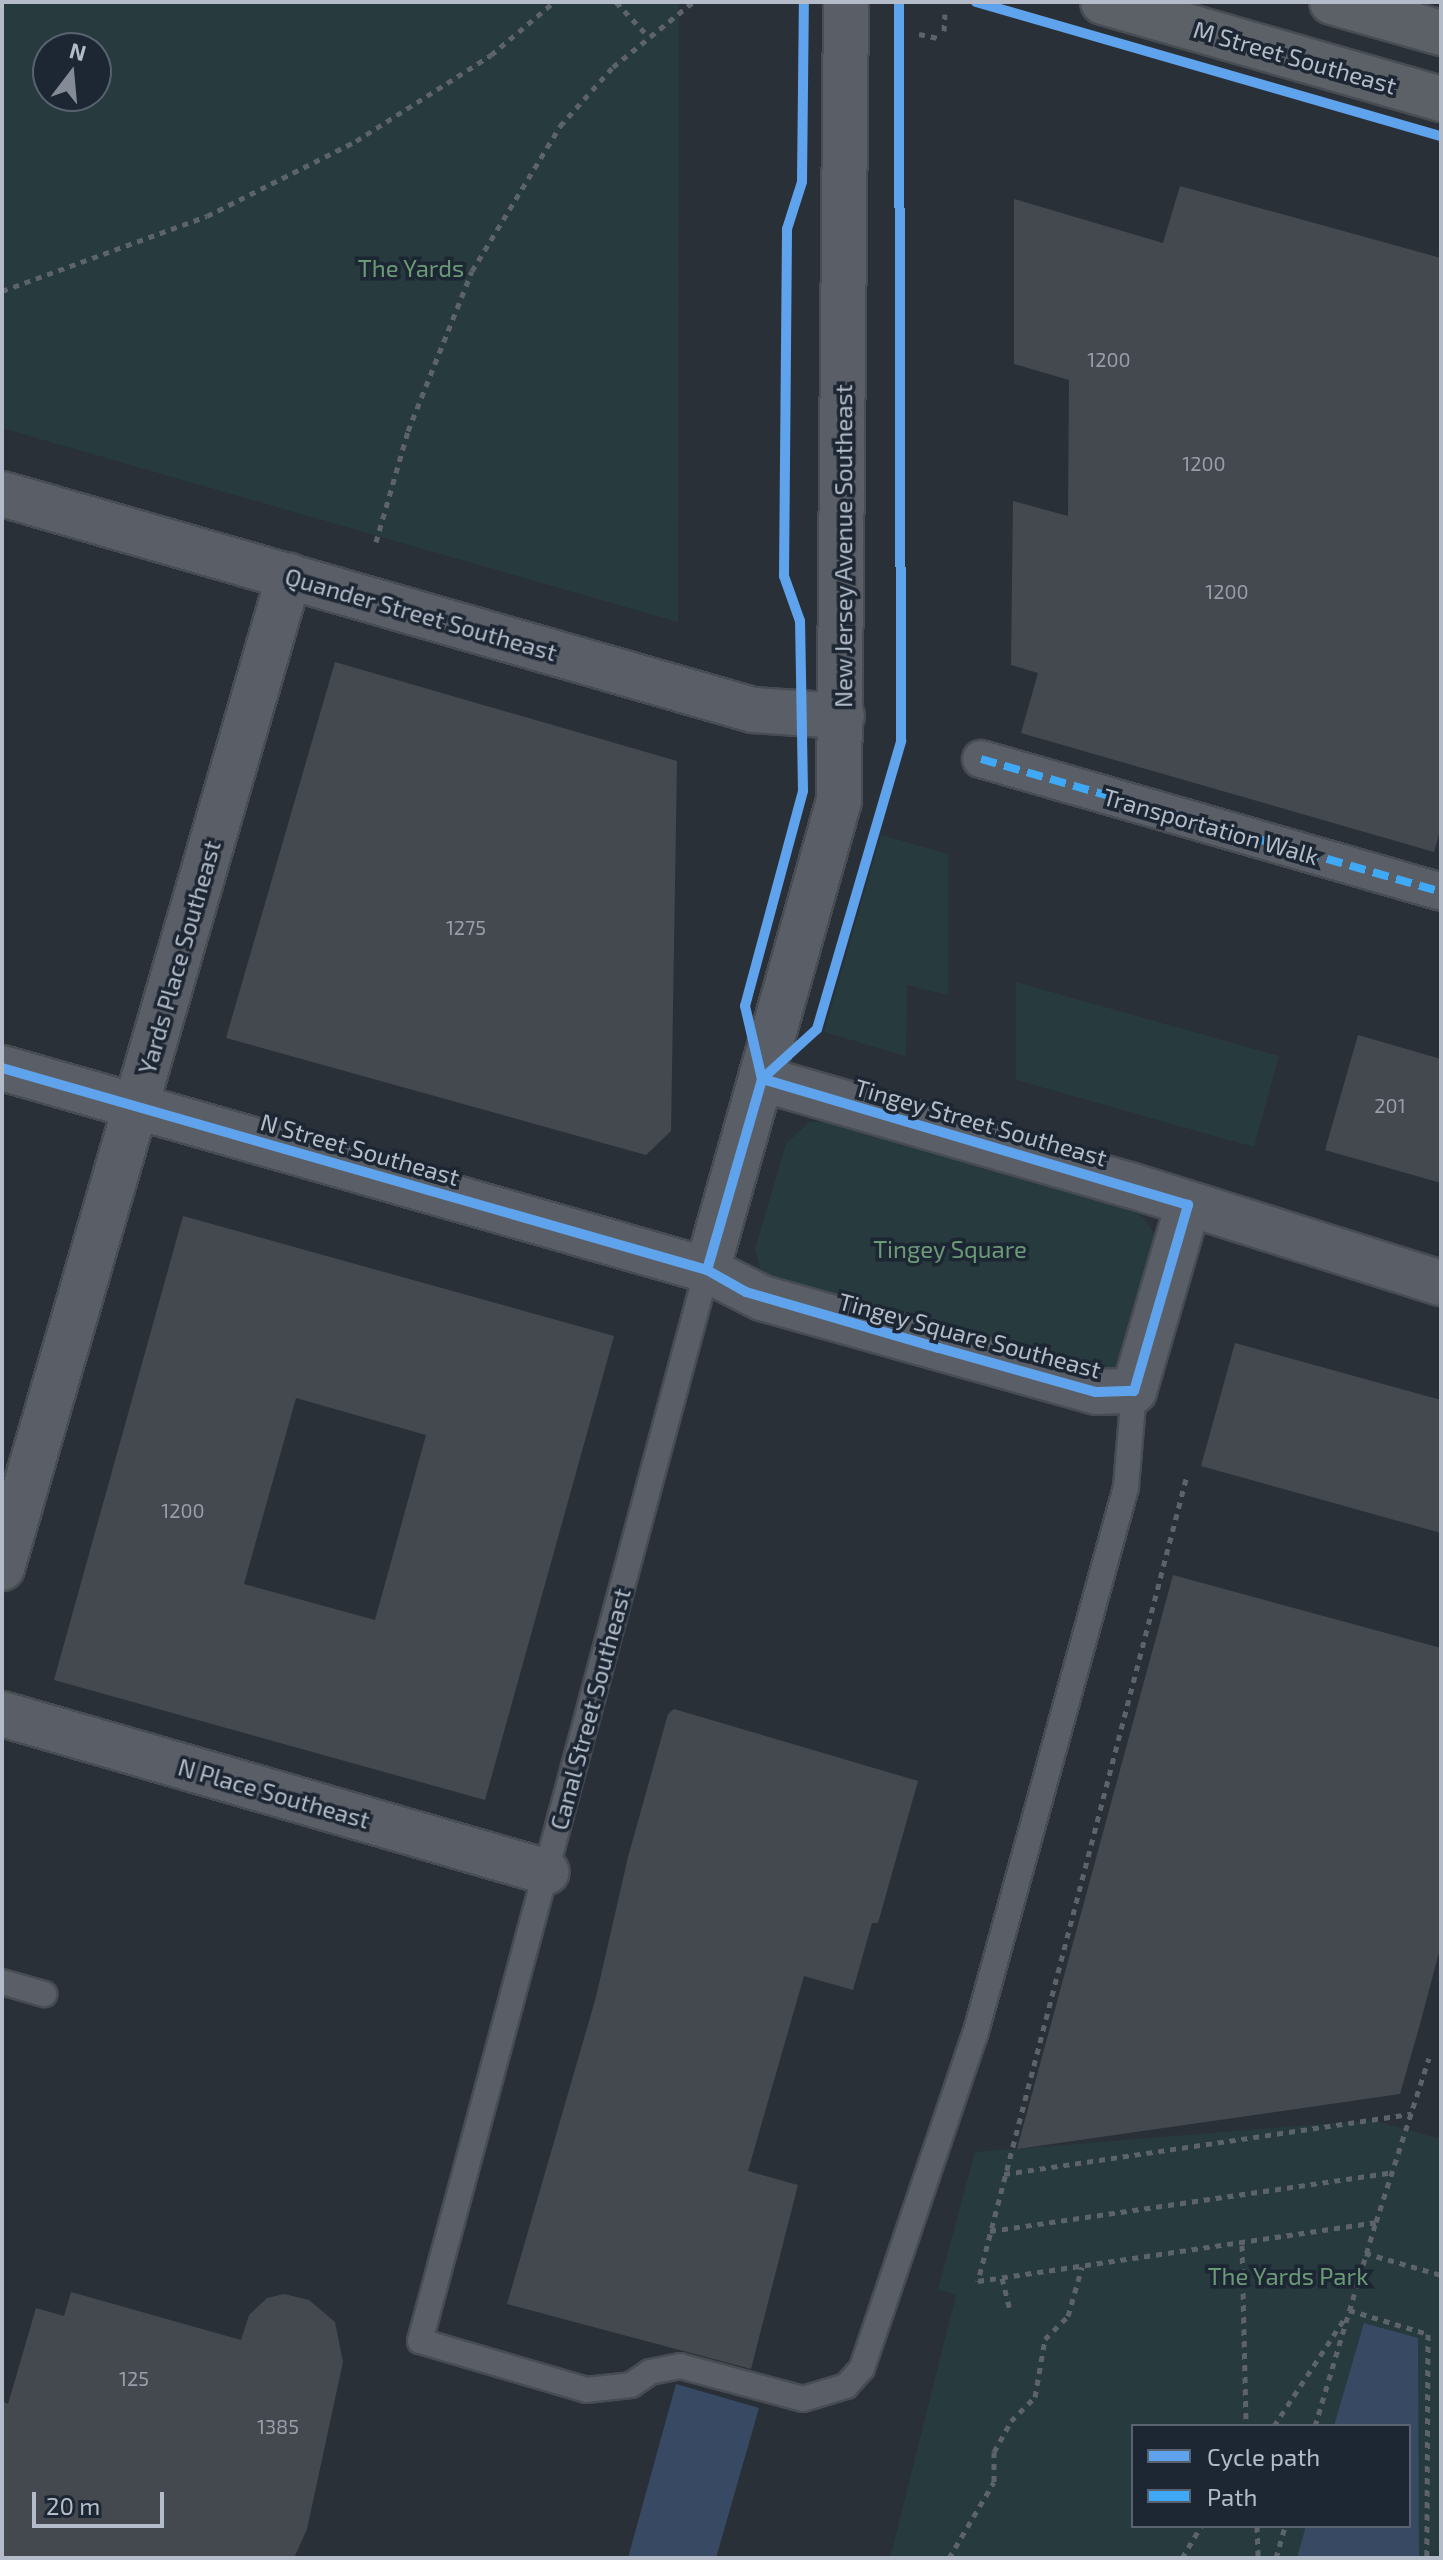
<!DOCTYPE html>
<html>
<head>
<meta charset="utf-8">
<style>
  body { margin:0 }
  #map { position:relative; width:1443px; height:2560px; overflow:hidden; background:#2a3038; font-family:"Exo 2",sans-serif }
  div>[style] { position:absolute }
  .green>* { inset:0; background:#273a3e }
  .water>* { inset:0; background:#384963 }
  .building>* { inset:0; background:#444950 }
  .path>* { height:5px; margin-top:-2.5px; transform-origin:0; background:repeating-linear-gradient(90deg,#5d636a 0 6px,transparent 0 12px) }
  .roads { filter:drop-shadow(2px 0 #484c53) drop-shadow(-2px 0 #484c53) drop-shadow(0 2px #484c53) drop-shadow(0 -2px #484c53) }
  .service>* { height:24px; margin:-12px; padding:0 12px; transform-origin:12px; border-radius:12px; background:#5a5e66 }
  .pedestrian>* { height:36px; margin:-18px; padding:0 18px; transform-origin:18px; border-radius:18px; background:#5a5e66 }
  .minor>* { height:44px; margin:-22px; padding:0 22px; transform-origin:22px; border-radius:22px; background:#5a5e66 }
  .primary>* { height:44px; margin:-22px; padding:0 22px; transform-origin:22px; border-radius:22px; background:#5c6168 }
  .quiet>* { height:8px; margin-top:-4px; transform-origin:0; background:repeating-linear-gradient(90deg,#3fa9f5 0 16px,transparent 0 24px) }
  .cycleway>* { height:10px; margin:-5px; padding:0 5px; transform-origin:5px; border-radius:5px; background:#60a3ed }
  span { translate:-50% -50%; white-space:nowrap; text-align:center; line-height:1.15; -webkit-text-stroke:7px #1d2633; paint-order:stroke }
  .number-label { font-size:20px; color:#989fab }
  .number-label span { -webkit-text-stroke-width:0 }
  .street-label { font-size:24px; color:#b4bcc9 }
  .park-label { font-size:24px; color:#6b9a76 }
  .frame { position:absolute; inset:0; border:4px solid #b4bcc9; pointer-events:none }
  .legend { position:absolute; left:1131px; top:2424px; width:280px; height:104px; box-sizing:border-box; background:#1d2633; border:2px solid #59626f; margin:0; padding:10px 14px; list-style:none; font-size:24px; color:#b4bcc9 }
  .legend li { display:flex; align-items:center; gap:16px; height:40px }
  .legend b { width:40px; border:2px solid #59626f }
  .north { position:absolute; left:32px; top:32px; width:80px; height:80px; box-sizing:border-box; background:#1d2633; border:2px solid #59626f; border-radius:50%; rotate:16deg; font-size:22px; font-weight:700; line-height:32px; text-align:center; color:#b4bcc9 }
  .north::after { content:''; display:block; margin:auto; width:28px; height:36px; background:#848b96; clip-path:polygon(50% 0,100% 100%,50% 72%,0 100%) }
  .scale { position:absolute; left:32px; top:2492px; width:132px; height:36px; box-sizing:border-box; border:4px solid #b4bcc9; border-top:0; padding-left:10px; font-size:24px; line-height:28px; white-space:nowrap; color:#b4bcc9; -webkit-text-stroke:6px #1d2633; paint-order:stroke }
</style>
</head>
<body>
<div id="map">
  <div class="green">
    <i style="clip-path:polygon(evenodd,2px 2px,679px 2px,678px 622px,2px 428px,2px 2px,96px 48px,96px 96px,48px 96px,48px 48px,96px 48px)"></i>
    <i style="clip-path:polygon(881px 835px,948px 854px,948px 995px,907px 985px,906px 1056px,824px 1032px)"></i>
    <i style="clip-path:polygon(1016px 982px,1279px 1056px,1254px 1147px,1016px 1080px)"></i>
    <i style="clip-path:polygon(809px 1122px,826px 1122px,1125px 1206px,1143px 1217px,1154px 1233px,1153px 1253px,1127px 1353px,1115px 1368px,1101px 1375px,764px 1282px,755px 1249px,786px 1144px)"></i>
    <i style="clip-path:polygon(evenodd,1372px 2120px,1441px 2139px,1441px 2558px,890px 2558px,956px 2295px,938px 2289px,975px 2152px,1372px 2120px,1133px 2426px,1409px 2426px,1409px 2526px,1133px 2526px,1133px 2426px)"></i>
  </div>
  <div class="water">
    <i style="clip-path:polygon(1364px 2323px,1418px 2338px,1419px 2558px,1297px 2558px,1306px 2526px,1409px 2526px,1409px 2426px,1334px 2426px)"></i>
    <i style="clip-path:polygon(676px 2384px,759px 2408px,716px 2558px,628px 2558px)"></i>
  </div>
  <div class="building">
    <i style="clip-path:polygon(1180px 186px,1441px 258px,1441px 827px,1434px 852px,1021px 733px,1038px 673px,1011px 665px,1013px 501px,1068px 516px,1069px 380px,1014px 364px,1014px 199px,1163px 243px)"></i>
    <i style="clip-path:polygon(335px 662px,677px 761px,671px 1131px,646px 1155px,226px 1038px)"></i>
    <i style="clip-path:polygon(1358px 1035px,1441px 1059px,1441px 1183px,1325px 1150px)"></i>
    <i style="clip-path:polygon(evenodd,183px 1216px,614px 1336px,485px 1800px,54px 1680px,183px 1216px,296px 1398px,426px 1435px,375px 1620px,244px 1584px,296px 1398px)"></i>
    <i style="clip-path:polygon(1235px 1343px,1441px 1400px,1441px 1533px,1201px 1466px)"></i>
    <i style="clip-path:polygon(1173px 1575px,1441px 1648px,1441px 1945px,1420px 2024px,1400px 2094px,1017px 2149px)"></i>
    <i style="clip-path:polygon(674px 1709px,918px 1781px,878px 1923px,872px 1923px,853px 1990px,804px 1976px,748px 2171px,798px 2185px,751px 2369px,507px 2304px,596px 1997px,628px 1857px,668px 1714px)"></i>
    <i style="clip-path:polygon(71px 2292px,241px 2340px,249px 2315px,267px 2298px,284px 2294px,309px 2300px,335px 2322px,343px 2362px,307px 2529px,294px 2558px,2px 2558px,2px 2401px,8px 2404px,36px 2308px,64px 2316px)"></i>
  </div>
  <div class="path">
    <i style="left:616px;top:2px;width:47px;rotate:46.7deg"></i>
    <i style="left:944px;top:31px;width:17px;rotate:-87deg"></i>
    <i style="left:919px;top:34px;width:19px;rotate:12deg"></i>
    <i style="left:2px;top:291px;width:218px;rotate:-20.1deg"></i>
    <i style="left:207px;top:216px;width:167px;rotate:-26.7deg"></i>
    <i style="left:356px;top:141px;width:160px;rotate:-32.5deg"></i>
    <i style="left:491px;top:55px;width:82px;rotate:-40.1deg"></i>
    <i style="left:376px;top:542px;width:116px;rotate:-73.9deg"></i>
    <i style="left:408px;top:431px;width:172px;rotate:-68.2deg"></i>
    <i style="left:472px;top:271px;width:170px;rotate:-58.7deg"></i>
    <i style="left:560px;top:126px;width:79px;rotate:-48.1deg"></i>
    <i style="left:613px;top:67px;width:103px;rotate:-39.1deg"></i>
    <i style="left:1186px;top:1479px;width:829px;rotate:104.54deg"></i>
    <i style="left:978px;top:2281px;width:402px;rotate:-8.4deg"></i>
    <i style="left:1376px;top:2222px;width:172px;rotate:-72.1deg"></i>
    <i style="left:1004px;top:2174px;width:412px;rotate:-8.4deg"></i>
    <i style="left:990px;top:2231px;width:407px;rotate:-8.3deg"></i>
    <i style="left:1242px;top:2245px;width:181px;rotate:88.7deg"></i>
    <i style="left:1365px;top:2253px;width:79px;rotate:16.1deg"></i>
    <i style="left:1002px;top:2278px;width:33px;rotate:76deg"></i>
    <i style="left:1349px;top:2310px;width:83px;rotate:16.9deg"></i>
    <i style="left:1428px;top:2334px;width:224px;rotate:90.3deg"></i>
    <i style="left:1274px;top:2426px;width:129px;rotate:-56.7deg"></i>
    <i style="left:1315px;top:2426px;width:213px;rotate:-73.4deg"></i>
    <i style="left:1257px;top:2526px;width:32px;rotate:88deg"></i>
    <i style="left:949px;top:2558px;width:88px;rotate:-59.4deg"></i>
    <i style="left:994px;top:2482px;width:30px;rotate:-90deg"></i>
    <i style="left:994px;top:2452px;width:35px;rotate:-61deg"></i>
    <i style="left:1011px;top:2421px;width:34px;rotate:-45deg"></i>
    <i style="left:1035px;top:2397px;width:59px;rotate:-80.2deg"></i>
    <i style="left:1045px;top:2339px;width:33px;rotate:-45deg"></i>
    <i style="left:1068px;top:2316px;width:51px;rotate:-74.1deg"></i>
    <i style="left:1182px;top:2558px;width:37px;rotate:-59deg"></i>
    <i style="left:1276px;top:2558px;width:33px;rotate:-74deg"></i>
  </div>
  <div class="roads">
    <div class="service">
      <i style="left:707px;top:1270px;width:1109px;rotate:105deg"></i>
      <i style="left:420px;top:2341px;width:173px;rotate:16.4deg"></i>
      <i style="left:586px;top:2390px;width:45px;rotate:-6.3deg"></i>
      <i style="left:631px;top:2385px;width:23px;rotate:-34deg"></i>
      <i style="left:650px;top:2372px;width:31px;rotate:-11deg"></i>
      <i style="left:680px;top:2366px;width:127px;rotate:15deg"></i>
      <i style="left:803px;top:2399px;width:45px;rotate:-16.8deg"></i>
      <i style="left:846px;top:2386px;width:24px;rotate:-48deg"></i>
      <i style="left:862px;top:2368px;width:352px;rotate:-71.3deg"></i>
      <i style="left:975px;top:2035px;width:568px;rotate:-74.59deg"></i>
      <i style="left:1126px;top:1487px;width:96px;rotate:-85.2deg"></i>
      <i style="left:2px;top:1982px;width:44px;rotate:15.9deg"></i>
    </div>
    <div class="pedestrian">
      <i style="left:981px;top:759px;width:479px;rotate:16.1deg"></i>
    </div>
    <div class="minor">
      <i style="left:2px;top:494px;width:781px;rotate:16.05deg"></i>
      <i style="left:753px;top:710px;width:89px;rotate:3.9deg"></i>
      <i style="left:2px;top:1068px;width:733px;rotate:15.99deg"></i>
      <i style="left:707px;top:1270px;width:62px;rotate:27deg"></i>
      <i style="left:762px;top:1298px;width:347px;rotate:15.7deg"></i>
      <i style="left:1096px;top:1392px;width:38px;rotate:-2deg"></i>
      <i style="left:1134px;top:1391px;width:194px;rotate:-73.8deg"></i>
      <i style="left:762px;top:1079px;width:383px;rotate:16.1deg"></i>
      <i style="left:1130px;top:1185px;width:326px;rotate:17.5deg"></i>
      <i style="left:707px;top:1270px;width:487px;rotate:-74.3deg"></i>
      <i style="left:839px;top:801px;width:799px;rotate:-89.5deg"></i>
      <i style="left:2px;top:1568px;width:1033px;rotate:-73.86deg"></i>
      <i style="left:2px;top:1714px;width:567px;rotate:16.17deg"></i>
    </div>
    <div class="primary">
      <i style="left:1103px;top:2px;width:352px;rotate:16deg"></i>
      <i style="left:1332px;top:2px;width:113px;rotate:15.9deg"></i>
    </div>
  </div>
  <div class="quiet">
    <i style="left:981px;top:759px;width:479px;rotate:16.1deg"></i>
  </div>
  <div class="cycleway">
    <i style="left:976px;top:2px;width:484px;rotate:16.1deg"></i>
    <i style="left:2px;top:1068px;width:733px;rotate:15.99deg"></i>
    <i style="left:707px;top:1270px;width:45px;rotate:29.4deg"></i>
    <i style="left:746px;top:1292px;width:201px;rotate:16.2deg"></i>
    <i style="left:939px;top:1348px;width:163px;rotate:15.7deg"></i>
    <i style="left:1096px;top:1392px;width:38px;rotate:-2deg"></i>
    <i style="left:1134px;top:1391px;width:194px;rotate:-73.8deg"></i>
    <i style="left:1188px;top:1205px;width:444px;rotate:-163.5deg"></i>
    <i style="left:762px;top:1079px;width:74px;rotate:-42.3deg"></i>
    <i style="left:817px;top:1029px;width:300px;rotate:-73.7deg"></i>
    <i style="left:901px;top:741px;width:739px;rotate:-90.16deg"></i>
    <i style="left:707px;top:1270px;width:199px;rotate:-73.9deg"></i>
    <i style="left:762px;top:1079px;width:75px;rotate:-103.1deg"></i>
    <i style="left:745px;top:1006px;width:223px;rotate:-74.9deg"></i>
    <i style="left:803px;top:791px;width:170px;rotate:-91deg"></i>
    <i style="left:800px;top:621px;width:48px;rotate:-109.6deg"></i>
    <i style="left:784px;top:576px;width:347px;rotate:-89.5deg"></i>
    <i style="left:787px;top:229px;width:49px;rotate:-72.3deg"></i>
    <i style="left:802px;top:182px;width:180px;rotate:-89.4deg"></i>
  </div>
  <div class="number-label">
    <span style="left:1109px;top:359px">1200</span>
    <span style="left:1204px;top:463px">1200</span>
    <span style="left:1227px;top:591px">1200</span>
    <span style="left:466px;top:927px">1275</span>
    <span style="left:1390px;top:1105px">201</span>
    <span style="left:183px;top:1510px">1200</span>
    <span style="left:134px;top:2378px">125</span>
    <span style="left:278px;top:2426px">1385</span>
  </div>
  <div class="street-label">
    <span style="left:1295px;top:57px;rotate:16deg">M Street Southeast</span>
    <span style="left:843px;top:546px;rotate:-90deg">New Jersey Avenue Southeast</span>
    <span style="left:421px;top:614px;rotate:16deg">Quander Street Southeast</span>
    <span style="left:1211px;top:826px;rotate:16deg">Transportation Walk</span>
    <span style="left:179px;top:957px;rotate:-74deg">Yards Place Southeast</span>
    <span style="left:981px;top:1122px;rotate:16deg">Tingey Street Southeast</span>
    <span style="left:360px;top:1149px;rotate:16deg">N Street Southeast</span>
    <span style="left:970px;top:1335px;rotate:15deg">Tingey Square Southeast</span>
    <span style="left:590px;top:1709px;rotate:-75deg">Canal Street Southeast</span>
    <span style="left:274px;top:1793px;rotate:16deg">N Place Southeast</span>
  </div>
  <div class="park-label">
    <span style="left:411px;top:268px">The Yards</span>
    <span style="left:950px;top:1249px">Tingey Square</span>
    <span style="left:1288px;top:2276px">The Yards Park</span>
  </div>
  <div class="frame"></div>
  <ul class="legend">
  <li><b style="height:10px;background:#60a3ed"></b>Cycle path</li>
  <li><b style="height:10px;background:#3fa9f5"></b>Path</li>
  </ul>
  <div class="north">N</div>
  <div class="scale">20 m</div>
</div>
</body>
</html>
